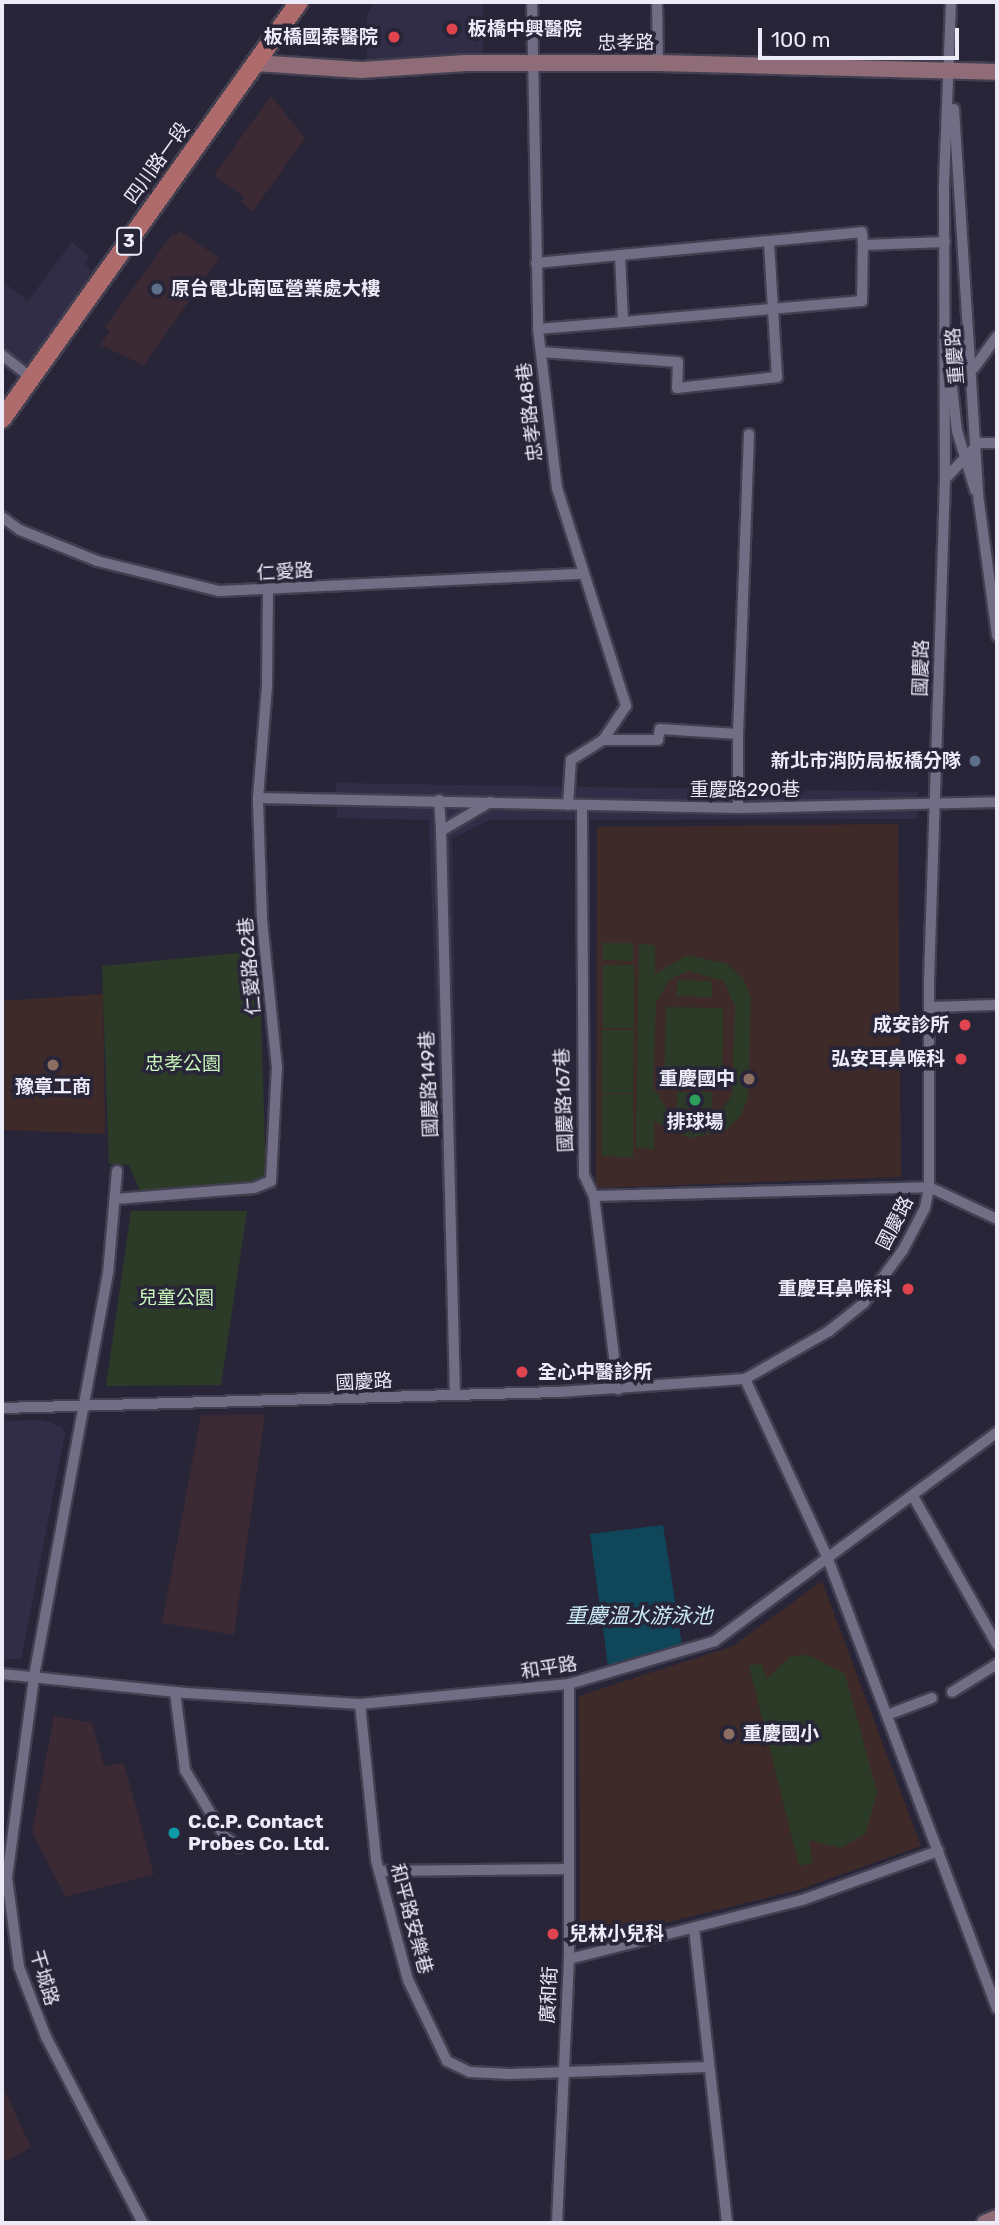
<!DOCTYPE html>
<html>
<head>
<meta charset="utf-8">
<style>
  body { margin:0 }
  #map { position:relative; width:999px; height:2225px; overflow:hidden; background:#282539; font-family:Rubik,"Noto Sans TC",sans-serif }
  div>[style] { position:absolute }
  .built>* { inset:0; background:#322d47 }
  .industrial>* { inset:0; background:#3b2a33 }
  .education>* { inset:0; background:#3e2a28 }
  .green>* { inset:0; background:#2c3b27 }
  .water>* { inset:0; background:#0f465a }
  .roads { filter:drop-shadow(2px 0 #413f50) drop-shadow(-2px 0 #413f50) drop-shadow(0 2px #413f50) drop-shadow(0 -2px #413f50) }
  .street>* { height:10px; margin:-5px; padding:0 5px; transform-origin:5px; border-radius:5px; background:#716d85 }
  .secondary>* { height:16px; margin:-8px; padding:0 8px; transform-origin:8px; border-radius:8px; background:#906c79 }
  .primary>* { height:18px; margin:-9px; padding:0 9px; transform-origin:9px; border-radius:9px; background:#af6b6c }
  .dots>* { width:19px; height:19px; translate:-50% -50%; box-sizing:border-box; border:4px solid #282539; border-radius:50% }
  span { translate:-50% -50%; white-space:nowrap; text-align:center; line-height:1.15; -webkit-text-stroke:7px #282539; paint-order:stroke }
  .shield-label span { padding:2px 5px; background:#282539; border:2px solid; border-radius:5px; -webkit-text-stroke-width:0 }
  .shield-label { font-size:18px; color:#ecebf8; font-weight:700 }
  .poi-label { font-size:19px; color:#ecebf8; font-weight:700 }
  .left { translate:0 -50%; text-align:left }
  .right { translate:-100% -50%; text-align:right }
  .street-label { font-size:19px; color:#ecebf8 }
  .park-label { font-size:19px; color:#c6f4b7 }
  .water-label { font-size:21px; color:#c9e8f6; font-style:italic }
  .frame { position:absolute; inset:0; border:4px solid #ecebf8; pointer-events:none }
  .scale { position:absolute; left:758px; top:28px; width:201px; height:32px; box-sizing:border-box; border:4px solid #ecebf8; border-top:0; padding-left:9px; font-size:21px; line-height:24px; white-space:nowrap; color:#ecebf8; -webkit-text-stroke:5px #282539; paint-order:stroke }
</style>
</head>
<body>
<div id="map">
  <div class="built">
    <i style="clip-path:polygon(373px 2px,483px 2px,483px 57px,367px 61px,367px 15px)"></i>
    <i style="clip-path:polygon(72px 242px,89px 256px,85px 264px,92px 271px,27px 366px,2px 347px,2px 281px,28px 301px)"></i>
    <i style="clip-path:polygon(336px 783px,918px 792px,917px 819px,489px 820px,452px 839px,461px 1393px,449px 1393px,429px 820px,337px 818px)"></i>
    <i style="clip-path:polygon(43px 1420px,62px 1427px,65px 1434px,21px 1659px,2px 1659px,2px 1421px)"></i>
  </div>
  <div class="industrial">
    <i style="clip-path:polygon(271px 96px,305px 138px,253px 211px,241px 202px,244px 197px,214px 175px)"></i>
    <i style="clip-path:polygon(180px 231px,219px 258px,144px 365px,100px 345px,110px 331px,105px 327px,173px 233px,177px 235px)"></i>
    <i style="clip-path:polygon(201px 1415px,265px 1415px,234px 1635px,162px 1623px)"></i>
    <i style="clip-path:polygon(54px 1716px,92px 1723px,104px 1766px,124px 1763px,154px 1874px,66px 1897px,32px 1833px)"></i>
    <i style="clip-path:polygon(2px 2085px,31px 2147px,2px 2163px)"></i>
  </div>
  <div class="education">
    <i style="clip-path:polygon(898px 824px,901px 1177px,596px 1188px,597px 827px)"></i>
    <i style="clip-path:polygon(103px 994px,105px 1134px,2px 1130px,2px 1001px)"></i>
    <i style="clip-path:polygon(822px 1581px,921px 1846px,798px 1890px,580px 1944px,579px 1696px,733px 1646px)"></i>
  </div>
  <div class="green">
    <i style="clip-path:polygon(603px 943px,633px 943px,633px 961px,603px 960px)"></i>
    <i style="clip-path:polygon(evenodd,639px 944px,655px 945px,655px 974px,688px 955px,727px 964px,743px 978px,751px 997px,748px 1098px,741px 1115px,726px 1130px,689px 1138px,654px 1121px,654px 1149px,636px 1148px,639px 944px,688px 971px,724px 981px,735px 1007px,732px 1095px,716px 1118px,701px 1123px,670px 1114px,653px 1087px,656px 1003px,670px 979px,688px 971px)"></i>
    <i style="clip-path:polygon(259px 951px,266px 1177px,253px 1196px,144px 1201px,129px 1165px,109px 1164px,102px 966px)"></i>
    <i style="clip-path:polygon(603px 965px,634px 965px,634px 1028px,603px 1028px)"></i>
    <i style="clip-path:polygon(677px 980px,712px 981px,712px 997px,677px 996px)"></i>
    <i style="clip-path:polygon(666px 1007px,723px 1008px,722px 1084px,664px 1082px)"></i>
    <i style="clip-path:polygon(602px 1030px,634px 1030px,633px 1093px,602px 1093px)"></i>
    <i style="clip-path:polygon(677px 1092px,712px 1092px,712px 1108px,677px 1108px)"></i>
    <i style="clip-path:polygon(602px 1094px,633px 1094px,633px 1157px,602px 1156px)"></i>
    <i style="clip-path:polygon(131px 1211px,247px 1211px,221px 1385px,106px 1386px)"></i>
    <i style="clip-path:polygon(808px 1655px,845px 1674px,877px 1792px,866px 1833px,841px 1848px,809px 1840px,813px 1863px,799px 1866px,749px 1666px,762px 1663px,766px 1679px,791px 1656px)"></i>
  </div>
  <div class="water">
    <i style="clip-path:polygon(663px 1525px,682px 1645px,608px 1666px,590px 1534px)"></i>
  </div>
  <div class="roads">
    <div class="street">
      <i style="left:532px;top:2px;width:327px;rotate:88.9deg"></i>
      <i style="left:538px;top:329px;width:160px;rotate:83.2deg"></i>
      <i style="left:557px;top:488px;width:229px;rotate:72.4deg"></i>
      <i style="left:626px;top:706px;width:41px;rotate:124.1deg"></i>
      <i style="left:657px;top:2px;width:61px;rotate:89.1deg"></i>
      <i style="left:954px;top:109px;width:394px;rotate:86.4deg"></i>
      <i style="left:979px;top:502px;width:135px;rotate:82.3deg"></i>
      <i style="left:620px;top:255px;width:67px;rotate:87.4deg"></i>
      <i style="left:623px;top:322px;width:240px;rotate:-5deg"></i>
      <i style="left:862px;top:301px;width:56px;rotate:-89deg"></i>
      <i style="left:536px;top:263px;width:327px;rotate:-5.4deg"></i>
      <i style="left:862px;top:232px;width:13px;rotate:86deg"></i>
      <i style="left:863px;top:245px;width:82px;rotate:-2.1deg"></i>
      <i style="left:538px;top:329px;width:85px;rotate:-4.7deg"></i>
      <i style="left:541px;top:352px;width:137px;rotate:4.2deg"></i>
      <i style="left:678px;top:362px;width:26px;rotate:92deg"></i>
      <i style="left:677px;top:388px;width:101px;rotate:-6.3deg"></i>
      <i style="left:777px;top:377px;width:136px;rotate:-93.4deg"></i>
      <i style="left:2px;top:355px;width:37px;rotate:38deg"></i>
      <i style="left:974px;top:368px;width:39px;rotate:-54deg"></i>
      <i style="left:950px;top:369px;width:62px;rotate:83.6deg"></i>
      <i style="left:957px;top:431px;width:62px;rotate:73deg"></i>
      <i style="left:945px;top:479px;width:50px;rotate:-46.6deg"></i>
      <i style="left:979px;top:443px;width:18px"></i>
      <i style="left:2px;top:517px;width:22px;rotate:36deg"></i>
      <i style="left:20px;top:530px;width:83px;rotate:21.9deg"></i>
      <i style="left:97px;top:561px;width:126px;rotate:13.8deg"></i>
      <i style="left:219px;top:591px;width:364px;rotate:-2.7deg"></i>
      <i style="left:738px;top:734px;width:300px;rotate:-87.9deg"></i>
      <i style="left:258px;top:798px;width:480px;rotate:1.2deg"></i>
      <i style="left:738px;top:808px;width:259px;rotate:-1.3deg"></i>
      <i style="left:439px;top:800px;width:31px;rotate:86deg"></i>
      <i style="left:568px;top:805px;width:45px;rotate:-86.2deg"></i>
      <i style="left:571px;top:760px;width:38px;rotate:-32deg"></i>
      <i style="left:603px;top:740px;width:55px"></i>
      <i style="left:658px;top:740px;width:11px;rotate:-80deg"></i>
      <i style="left:660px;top:729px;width:78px;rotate:3.7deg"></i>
      <i style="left:738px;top:734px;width:74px;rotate:90deg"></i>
      <i style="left:582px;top:807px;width:368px;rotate:89.7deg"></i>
      <i style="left:584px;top:1175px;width:23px;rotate:65deg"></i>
      <i style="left:594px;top:1196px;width:195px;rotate:82.9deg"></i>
      <i style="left:929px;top:1007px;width:68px;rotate:-1.7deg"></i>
      <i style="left:117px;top:1171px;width:102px;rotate:95deg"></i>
      <i style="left:108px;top:1273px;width:412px;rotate:100.4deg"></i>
      <i style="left:34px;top:1678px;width:202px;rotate:97.7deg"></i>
      <i style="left:7px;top:1878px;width:90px;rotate:82.3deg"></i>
      <i style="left:19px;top:1967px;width:75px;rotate:68.9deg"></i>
      <i style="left:46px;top:2037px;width:210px;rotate:62.5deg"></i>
      <i style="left:594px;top:1196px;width:335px;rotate:-1.5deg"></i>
      <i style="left:929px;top:1187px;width:75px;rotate:25.2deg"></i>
      <i style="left:116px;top:1199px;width:138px;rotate:-4.6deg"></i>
      <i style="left:254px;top:1188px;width:18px;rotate:-22deg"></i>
      <i style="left:271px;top:1181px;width:113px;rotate:-87deg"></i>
      <i style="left:277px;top:1068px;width:148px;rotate:-95.8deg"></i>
      <i style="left:262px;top:921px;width:123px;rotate:-91.9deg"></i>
      <i style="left:258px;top:798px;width:112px;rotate:-85.4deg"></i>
      <i style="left:267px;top:686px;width:95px;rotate:-89.4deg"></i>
      <i style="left:745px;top:1379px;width:198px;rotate:65.2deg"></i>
      <i style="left:828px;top:1559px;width:480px;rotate:69.4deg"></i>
      <i style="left:455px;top:1395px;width:564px;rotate:-91.42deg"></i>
      <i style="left:441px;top:831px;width:57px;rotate:-30.6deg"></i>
      <i style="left:2px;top:1408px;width:557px;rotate:-1.65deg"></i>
      <i style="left:559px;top:1392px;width:186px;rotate:-4deg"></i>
      <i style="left:745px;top:1379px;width:97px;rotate:-29.7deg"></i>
      <i style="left:829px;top:1331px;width:45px;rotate:-38.7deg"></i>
      <i style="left:864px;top:1303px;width:66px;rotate:-53.7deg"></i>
      <i style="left:903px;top:1250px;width:47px;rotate:-62.4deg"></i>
      <i style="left:925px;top:1208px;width:21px;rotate:-79deg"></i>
      <i style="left:929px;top:1187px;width:206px;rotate:-90deg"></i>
      <i style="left:929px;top:981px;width:502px;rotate:-88.17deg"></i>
      <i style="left:945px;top:479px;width:295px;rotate:-90.2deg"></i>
      <i style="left:944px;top:184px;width:182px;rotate:-87.8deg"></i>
      <i style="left:914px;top:1498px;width:169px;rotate:60.5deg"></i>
      <i style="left:2px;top:1674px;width:185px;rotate:5.9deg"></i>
      <i style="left:186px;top:1693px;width:174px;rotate:3.6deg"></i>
      <i style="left:360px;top:1704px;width:210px;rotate:-5.5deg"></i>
      <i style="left:569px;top:1684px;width:152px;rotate:-16.4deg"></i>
      <i style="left:715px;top:1641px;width:351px;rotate:-36.5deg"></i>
      <i style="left:175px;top:1692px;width:79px;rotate:82.7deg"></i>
      <i style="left:185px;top:1770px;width:77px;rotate:59.4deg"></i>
      <i style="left:224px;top:1836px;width:19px;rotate:36deg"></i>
      <i style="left:952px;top:1692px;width:53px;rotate:-31.9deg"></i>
      <i style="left:360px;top:1704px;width:157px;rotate:84.1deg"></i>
      <i style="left:376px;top:1860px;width:124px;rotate:75.1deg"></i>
      <i style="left:408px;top:1980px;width:90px;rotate:64.3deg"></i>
      <i style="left:447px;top:2061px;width:25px;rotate:26deg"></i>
      <i style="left:470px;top:2072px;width:39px;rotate:3deg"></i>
      <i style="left:509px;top:2074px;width:200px;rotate:-2deg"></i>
      <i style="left:887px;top:1715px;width:48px;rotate:-20.7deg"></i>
      <i style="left:379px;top:1871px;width:190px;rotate:-0.6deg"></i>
      <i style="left:694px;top:1928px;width:297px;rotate:83.6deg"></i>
      <i style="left:569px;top:1959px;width:240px;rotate:-14.2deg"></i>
      <i style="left:802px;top:1900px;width:145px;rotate:-19.8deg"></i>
      <i style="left:557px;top:2223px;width:264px;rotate:-87.4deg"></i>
      <i style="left:569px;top:1959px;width:275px;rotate:-90deg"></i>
    </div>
    <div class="secondary">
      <i style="left:255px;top:63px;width:106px;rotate:3.8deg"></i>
      <i style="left:361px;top:70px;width:105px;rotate:-3.8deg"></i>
      <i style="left:466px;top:63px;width:192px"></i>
      <i style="left:658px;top:63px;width:339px;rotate:1.5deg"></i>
      <i style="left:985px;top:2223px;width:13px;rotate:-23deg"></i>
    </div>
    <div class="primary">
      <i style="left:2px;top:419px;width:512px;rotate:-54.54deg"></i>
    </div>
  </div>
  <div class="dots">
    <i style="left:452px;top:29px;background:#e0444e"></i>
    <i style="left:394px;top:37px;background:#e0444e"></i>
    <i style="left:157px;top:289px;background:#5c6f8a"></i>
    <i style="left:975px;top:761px;background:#5c6f8a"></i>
    <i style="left:965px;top:1025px;background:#e0444e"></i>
    <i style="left:961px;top:1059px;background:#e0444e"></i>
    <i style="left:53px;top:1065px;background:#8d6e63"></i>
    <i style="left:749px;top:1079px;background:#8d6e63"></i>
    <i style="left:695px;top:1100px;background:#2e9e5b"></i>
    <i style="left:908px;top:1289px;background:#e0444e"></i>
    <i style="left:522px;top:1372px;background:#e0444e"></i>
    <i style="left:729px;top:1734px;background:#8d6e63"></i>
    <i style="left:174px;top:1833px;background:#0f9aa8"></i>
    <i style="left:553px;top:1934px;background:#e0444e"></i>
  </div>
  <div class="shield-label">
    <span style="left:129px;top:241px">3</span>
  </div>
  <div class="poi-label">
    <span class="left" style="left:468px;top:29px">板橋中興醫院</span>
    <span class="right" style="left:378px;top:37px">板橋國泰醫院</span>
    <span class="left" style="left:171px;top:289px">原台電北南區營業處大樓</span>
    <span class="right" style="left:961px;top:761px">新北市消防局板橋分隊</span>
    <span class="right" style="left:949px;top:1025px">成安診所</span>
    <span class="right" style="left:945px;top:1059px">弘安耳鼻喉科</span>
    <span class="right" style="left:735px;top:1079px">重慶國中</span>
    <span style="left:53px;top:1087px">豫章工商</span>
    <span style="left:695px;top:1122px">排球場</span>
    <span class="right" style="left:892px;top:1289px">重慶耳鼻喉科</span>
    <span class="left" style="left:538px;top:1372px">全心中醫診所</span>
    <span class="left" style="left:743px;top:1734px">重慶國小</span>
    <span class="left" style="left:188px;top:1833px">C.C.P. Contact<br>Probes Co. Ltd.</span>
    <span class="left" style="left:569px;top:1934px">兒林小兒科</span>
  </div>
  <div class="street-label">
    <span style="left:626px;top:43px;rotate:-1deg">忠孝路</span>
    <span style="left:157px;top:163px;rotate:-54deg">四川路一段</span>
    <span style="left:955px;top:356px;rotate:-94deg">重慶路</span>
    <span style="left:530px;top:412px;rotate:-97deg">忠孝路48巷</span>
    <span style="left:285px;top:572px;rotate:-3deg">仁愛路</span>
    <span style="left:921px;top:668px;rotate:-88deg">國慶路</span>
    <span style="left:745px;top:790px">重慶路290巷</span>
    <span style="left:250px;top:966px;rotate:-95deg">仁愛路62巷</span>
    <span style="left:429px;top:1084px;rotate:-92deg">國慶路149巷</span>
    <span style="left:564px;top:1100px;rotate:-92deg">國慶路167巷</span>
    <span style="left:895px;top:1223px;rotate:-63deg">國慶路</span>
    <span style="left:364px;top:1382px;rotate:-3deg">國慶路</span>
    <span style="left:549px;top:1668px;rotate:-9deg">和平路</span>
    <span style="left:411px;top:1919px;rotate:75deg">和平路安樂巷</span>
    <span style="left:44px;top:1978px;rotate:73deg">干城路</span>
    <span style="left:549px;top:1995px;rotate:-87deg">廣和街</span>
  </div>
  <div class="park-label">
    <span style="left:183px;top:1064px">忠孝公園</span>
    <span style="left:176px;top:1298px">兒童公園</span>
  </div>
  <div class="water-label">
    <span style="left:639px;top:1616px">重慶溫水游泳池</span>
  </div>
  <div class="frame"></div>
  <div class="scale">100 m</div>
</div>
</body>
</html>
